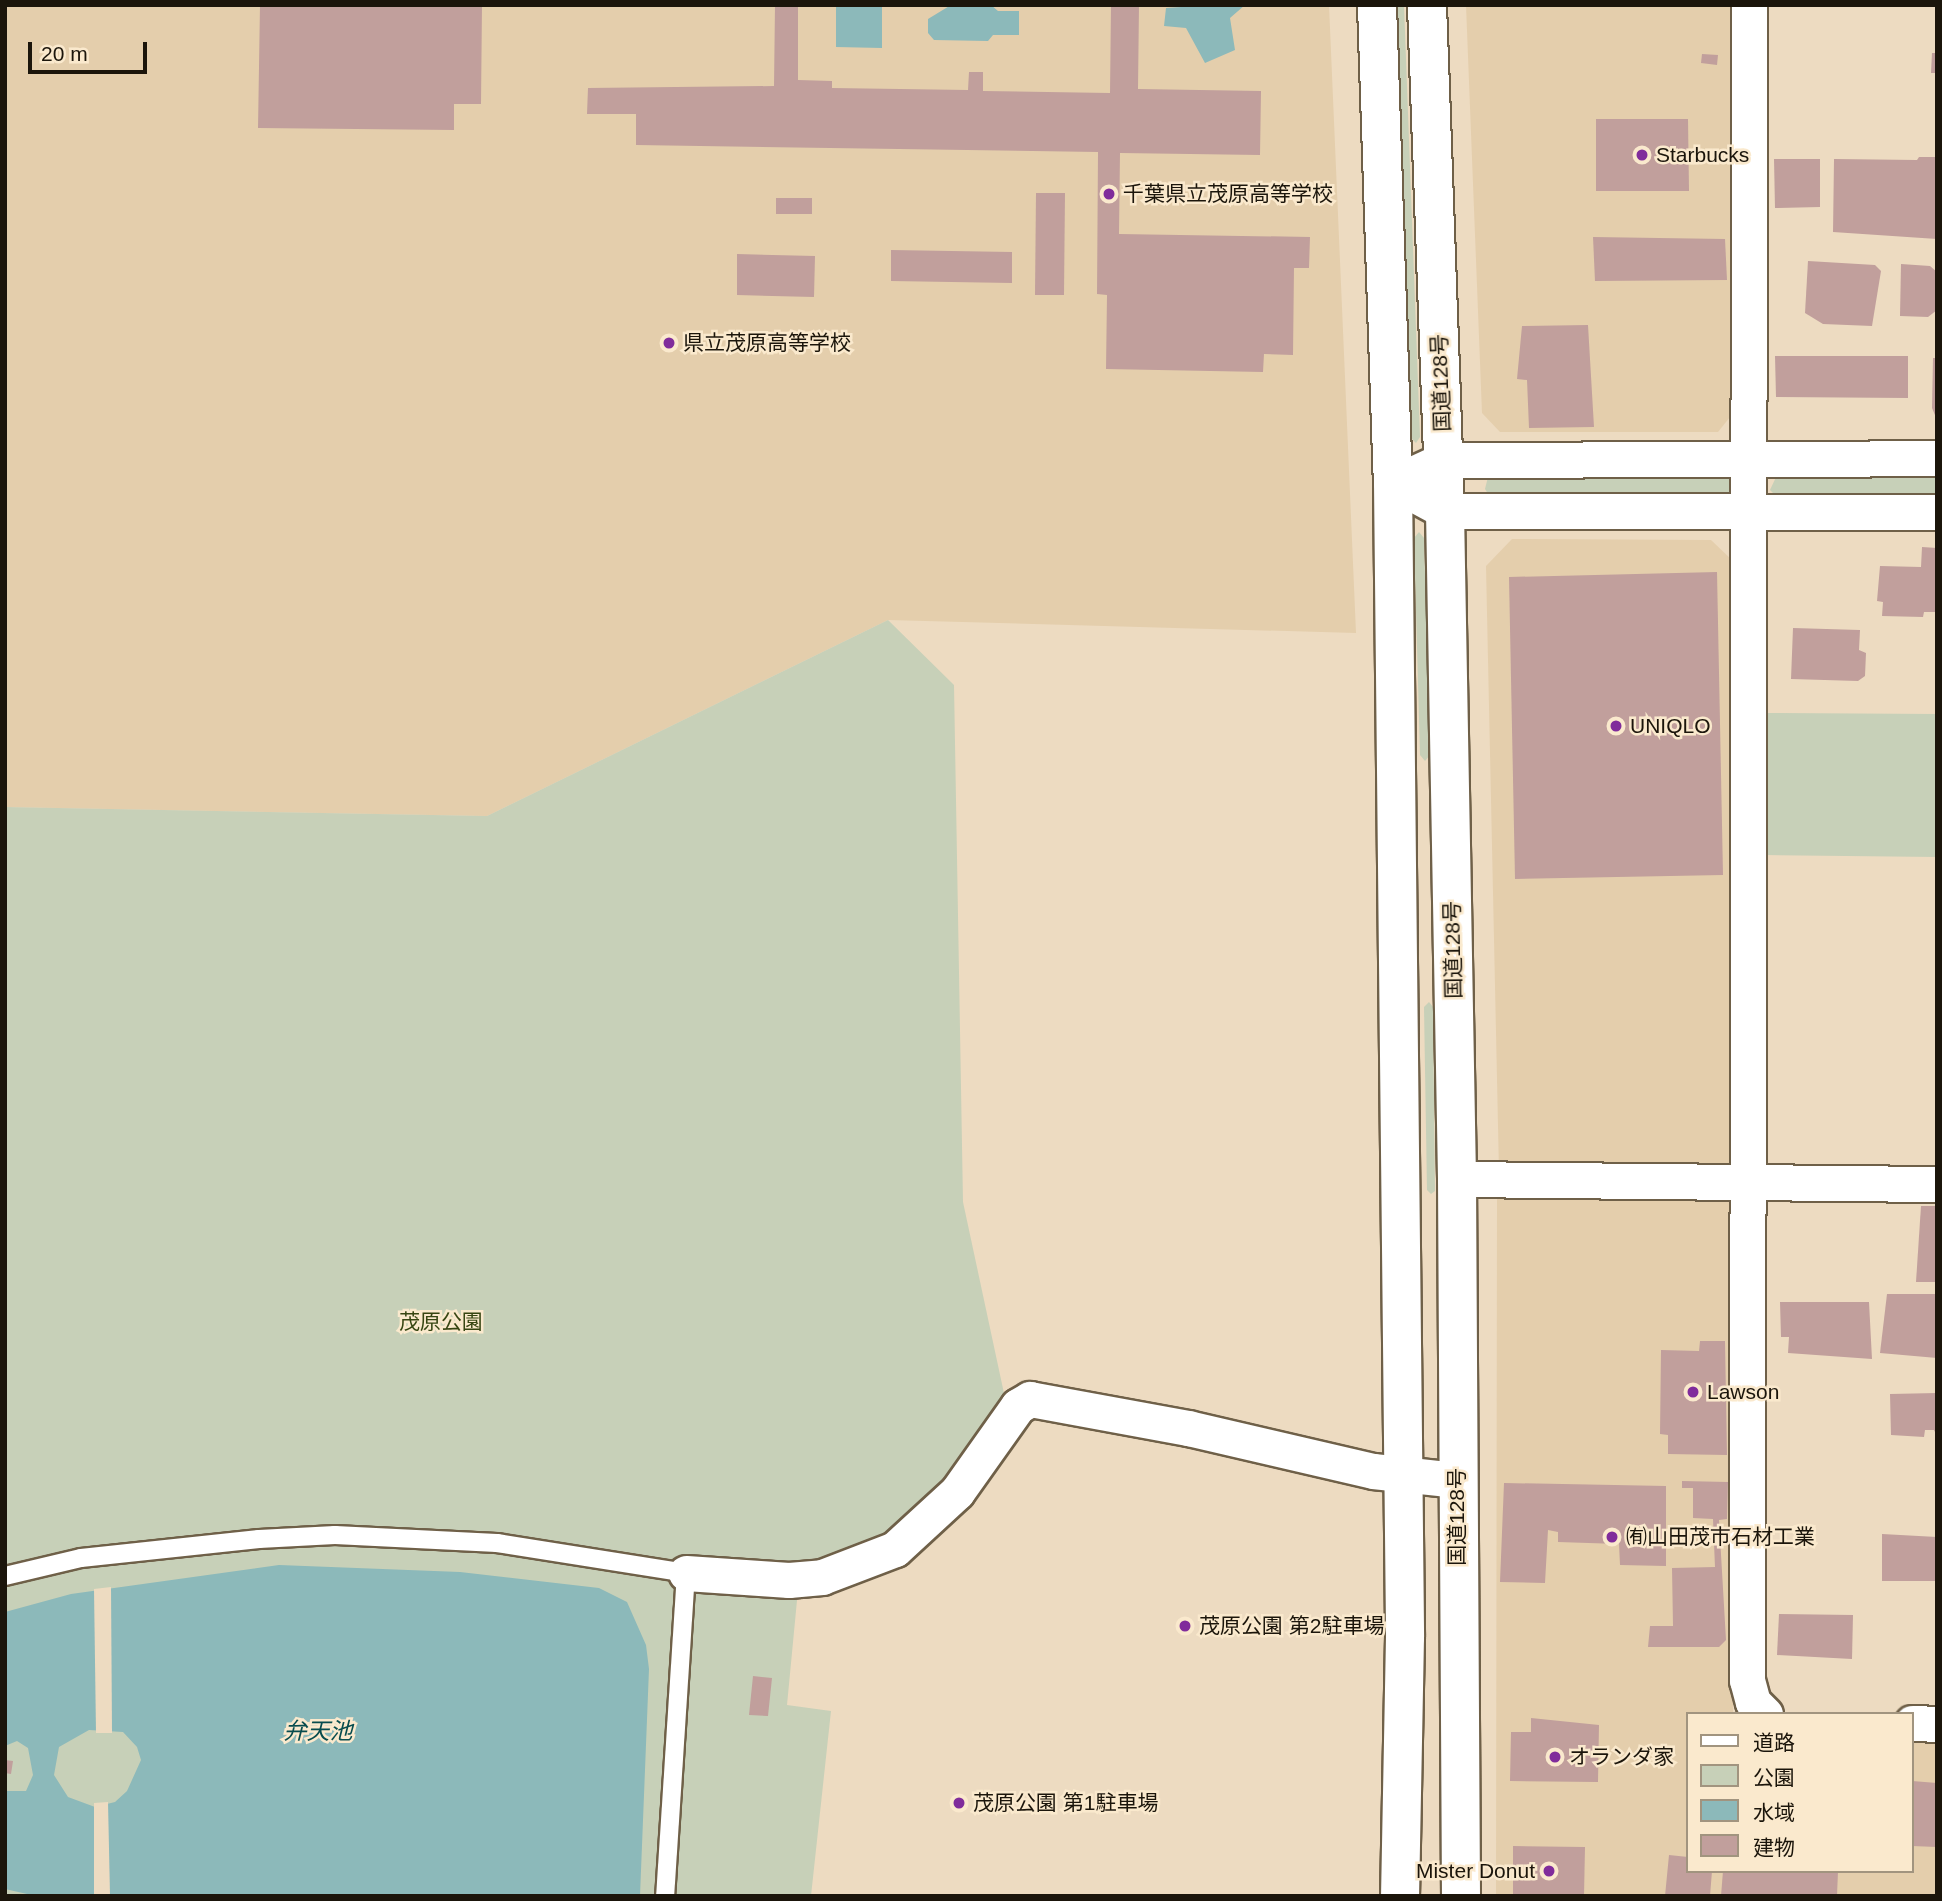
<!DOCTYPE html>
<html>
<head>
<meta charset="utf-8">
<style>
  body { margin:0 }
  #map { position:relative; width:1942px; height:1901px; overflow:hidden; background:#eddbc1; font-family:Helvetica,"Noto Sans JP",sans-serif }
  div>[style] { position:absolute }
  .built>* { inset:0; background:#e4ceac }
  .green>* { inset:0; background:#c7d0b8 }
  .water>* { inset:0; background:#8cb9ba }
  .pier>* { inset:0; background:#eddbc1 }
  .building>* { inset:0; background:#c19f9c }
  .roads { filter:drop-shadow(2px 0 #6f6048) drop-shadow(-2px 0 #6f6048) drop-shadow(0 2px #6f6048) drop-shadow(0 -2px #6f6048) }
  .service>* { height:18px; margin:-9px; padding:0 9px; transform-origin:9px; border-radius:9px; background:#fff }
  .minor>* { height:35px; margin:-17.5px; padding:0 17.5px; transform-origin:17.5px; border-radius:17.5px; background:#fff }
  .trunk>* { height:38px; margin:-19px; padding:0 19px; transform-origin:19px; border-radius:19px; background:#fff }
  .dots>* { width:19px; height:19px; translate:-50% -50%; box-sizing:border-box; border:4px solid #fae9cd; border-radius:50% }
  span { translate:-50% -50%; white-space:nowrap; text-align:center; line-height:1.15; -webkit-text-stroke:5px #fae9cd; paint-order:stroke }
  .poi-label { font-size:21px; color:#1b150b }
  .left { translate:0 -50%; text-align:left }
  .right { translate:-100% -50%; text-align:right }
  .street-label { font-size:21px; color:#1b150b }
  .park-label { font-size:21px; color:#364512 }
  .water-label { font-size:23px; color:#074c4e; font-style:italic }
  .frame { position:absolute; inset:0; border:7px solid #1b150b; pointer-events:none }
  .legend { position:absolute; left:1686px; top:1712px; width:228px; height:161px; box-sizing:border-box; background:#fae9cd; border:2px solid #a1947f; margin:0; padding:9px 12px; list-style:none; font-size:21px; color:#1b150b }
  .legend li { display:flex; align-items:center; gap:14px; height:35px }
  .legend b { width:35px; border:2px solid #a1947f }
  .scale { position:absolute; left:28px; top:42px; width:119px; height:32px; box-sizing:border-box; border:4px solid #1b150b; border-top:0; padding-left:9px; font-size:21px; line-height:24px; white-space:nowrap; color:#1b150b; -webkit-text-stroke:5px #fae9cd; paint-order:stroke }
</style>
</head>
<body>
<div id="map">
  <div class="built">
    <i style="clip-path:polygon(5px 5px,1329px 5px,1356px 633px,888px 620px,487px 816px,5px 807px)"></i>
    <i style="clip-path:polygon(1466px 5px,1734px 5px,1734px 412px,1718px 432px,1500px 432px,1482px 413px)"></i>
    <i style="clip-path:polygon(1512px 539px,1711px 540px,1733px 561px,1734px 1173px,1499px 1172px,1486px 566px)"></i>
    <i style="clip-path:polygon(1497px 1192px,1731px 1193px,1733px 1714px,1688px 1714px,1688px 1871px,1912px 1871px,1912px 1735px,1937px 1736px,1937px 1896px,1496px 1896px)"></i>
  </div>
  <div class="green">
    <i style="clip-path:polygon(1395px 5px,1404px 5px,1420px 437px,1416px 443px,1411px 438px)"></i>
    <i style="clip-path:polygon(1937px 473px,1937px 497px,1776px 496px,1770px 490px,1777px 475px)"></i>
    <i style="clip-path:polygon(1729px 474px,1735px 480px,1730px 496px,1490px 497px,1485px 489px,1488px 477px)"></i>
    <i style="clip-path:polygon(1419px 532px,1424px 538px,1430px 755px,1425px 761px,1420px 755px,1414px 538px)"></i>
    <i style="clip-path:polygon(888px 620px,954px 685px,963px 1202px,1005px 1398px,946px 1487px,891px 1536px,800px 1569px,787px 1705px,831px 1711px,811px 1896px,5px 1896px,5px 807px,487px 816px)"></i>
    <i style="clip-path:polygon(1764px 713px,1937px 714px,1937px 857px,1765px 855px)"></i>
    <i style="clip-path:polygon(1429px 1002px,1433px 1007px,1435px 1191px,1431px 1194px,1427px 1190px,1424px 1007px)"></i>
  </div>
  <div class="water">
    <i style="clip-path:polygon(836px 5px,882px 5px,882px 48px,836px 47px)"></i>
    <i style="clip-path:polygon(951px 5px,991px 5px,998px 11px,1019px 11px,1019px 35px,993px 35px,988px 41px,934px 40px,928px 33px,928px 19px)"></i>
    <i style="clip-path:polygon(1211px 5px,1245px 5px,1230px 18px,1235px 50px,1205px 63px,1186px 28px,1164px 26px,1166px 8px)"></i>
    <i style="clip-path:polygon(evenodd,279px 1565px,460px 1572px,599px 1588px,627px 1602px,646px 1645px,649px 1669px,640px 1896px,36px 1896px,5px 1889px,5px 1791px,26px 1791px,33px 1775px,28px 1748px,17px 1741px,5px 1746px,5px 1612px,71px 1594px,279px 1565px,89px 1730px,123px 1732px,137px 1747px,141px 1760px,127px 1791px,115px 1802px,95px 1807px,68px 1797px,54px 1775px,59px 1747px,89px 1730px)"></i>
  </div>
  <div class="pier">
    <i style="clip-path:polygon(111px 1587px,112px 1733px,96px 1733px,94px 1589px)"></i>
    <i style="clip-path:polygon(108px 1802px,110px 1896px,94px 1896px,94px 1803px)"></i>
  </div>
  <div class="building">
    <i style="clip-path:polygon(260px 5px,482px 5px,481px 104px,454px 104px,454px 130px,258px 128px)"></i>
    <i style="clip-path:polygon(775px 5px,798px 5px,798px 80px,832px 81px,832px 88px,968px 90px,969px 72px,983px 72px,983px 91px,1110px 93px,1111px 5px,1139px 5px,1138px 89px,1261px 91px,1260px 155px,1120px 153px,1119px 234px,1310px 237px,1309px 268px,1294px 268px,1293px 355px,1264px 354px,1263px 372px,1106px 369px,1107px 295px,1097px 294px,1098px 152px,636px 145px,636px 114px,587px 114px,588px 88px,774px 86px)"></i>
    <i style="clip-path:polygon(1932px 53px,1937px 53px,1937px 73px,1931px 73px)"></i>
    <i style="clip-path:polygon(1702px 54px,1718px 55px,1717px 65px,1701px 63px)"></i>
    <i style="clip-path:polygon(1596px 119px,1688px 119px,1689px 191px,1596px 191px)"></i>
    <i style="clip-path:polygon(1919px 157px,1937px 157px,1937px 239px,1833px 232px,1834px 159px,1917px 160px)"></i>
    <i style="clip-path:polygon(1774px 159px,1820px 159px,1820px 207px,1775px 208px)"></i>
    <i style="clip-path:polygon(1036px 193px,1065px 193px,1064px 295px,1035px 295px)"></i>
    <i style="clip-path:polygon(776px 198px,812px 198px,812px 214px,776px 214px)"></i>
    <i style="clip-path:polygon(1593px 237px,1725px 239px,1727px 280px,1595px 281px)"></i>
    <i style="clip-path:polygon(891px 250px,1012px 252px,1012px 283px,891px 281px)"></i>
    <i style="clip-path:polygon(737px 254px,815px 256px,814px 297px,737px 295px)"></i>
    <i style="clip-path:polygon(1808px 261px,1875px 265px,1881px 271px,1872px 326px,1823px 324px,1805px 313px)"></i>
    <i style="clip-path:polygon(1901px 264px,1930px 266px,1937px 272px,1937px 310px,1928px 317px,1900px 316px)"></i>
    <i style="clip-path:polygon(1588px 325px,1594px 427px,1529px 428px,1527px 380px,1517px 379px,1522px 326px)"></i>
    <i style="clip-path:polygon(1775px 356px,1908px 356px,1908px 398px,1776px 397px)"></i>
    <i style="clip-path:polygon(1933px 358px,1937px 358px,1937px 420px,1932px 408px)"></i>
    <i style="clip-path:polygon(1922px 547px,1937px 548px,1937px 612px,1924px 612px,1923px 617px,1882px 616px,1883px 602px,1877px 601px,1880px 566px,1921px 567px)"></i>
    <i style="clip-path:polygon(1717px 572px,1723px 875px,1515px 879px,1509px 577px)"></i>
    <i style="clip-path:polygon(1793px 628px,1860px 630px,1859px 650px,1866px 653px,1865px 676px,1858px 681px,1791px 679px)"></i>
    <i style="clip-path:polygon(1921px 1206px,1937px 1206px,1937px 1282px,1916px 1282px)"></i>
    <i style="clip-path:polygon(1887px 1294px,1937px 1294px,1937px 1358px,1880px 1353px)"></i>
    <i style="clip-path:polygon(1780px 1302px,1869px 1302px,1872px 1359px,1788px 1353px,1789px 1337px,1781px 1337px)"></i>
    <i style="clip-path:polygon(1700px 1341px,1725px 1341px,1727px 1455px,1668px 1454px,1668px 1435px,1660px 1434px,1661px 1350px,1699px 1351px)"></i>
    <i style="clip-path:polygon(1937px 1393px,1937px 1436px,1934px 1430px,1925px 1430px,1924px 1437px,1891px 1435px,1890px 1394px)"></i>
    <i style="clip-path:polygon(1682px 1481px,1728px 1482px,1727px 1519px,1719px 1520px,1726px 1640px,1719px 1647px,1648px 1647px,1650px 1626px,1673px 1626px,1672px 1568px,1715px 1567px,1713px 1519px,1693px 1518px,1693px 1488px,1682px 1488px)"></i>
    <i style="clip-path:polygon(1504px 1483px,1666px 1486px,1666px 1566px,1620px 1565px,1619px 1544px,1558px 1542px,1558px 1532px,1548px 1530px,1545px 1583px,1500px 1582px)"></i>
    <i style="clip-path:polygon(1882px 1534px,1937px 1537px,1937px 1581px,1882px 1581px)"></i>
    <i style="clip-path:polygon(1779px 1614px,1853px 1615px,1852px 1659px,1777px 1655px)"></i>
    <i style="clip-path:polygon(753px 1676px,772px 1678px,768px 1716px,749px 1715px)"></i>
    <i style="clip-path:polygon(1531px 1718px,1599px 1725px,1598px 1782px,1510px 1781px,1511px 1732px,1531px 1732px)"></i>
    <i style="clip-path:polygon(5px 1760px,13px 1761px,11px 1774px,5px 1773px)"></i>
    <i style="clip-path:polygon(1912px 1781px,1937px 1783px,1937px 1847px,1912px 1846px)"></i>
    <i style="clip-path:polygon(1513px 1846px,1585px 1847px,1584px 1896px,1513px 1896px)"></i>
    <i style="clip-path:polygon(1669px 1855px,1688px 1857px,1688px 1871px,1712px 1871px,1710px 1896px,1665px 1896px)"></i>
    <i style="clip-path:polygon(1723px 1871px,1838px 1871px,1837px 1896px,1721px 1896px)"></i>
  </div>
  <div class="roads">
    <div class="service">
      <i style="left:5px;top:1576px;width:78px;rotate:-13.3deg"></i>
      <i style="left:81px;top:1558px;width:179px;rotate:-6.1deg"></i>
      <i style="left:259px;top:1539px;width:76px;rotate:-3deg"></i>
      <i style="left:335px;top:1535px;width:162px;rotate:2.8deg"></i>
      <i style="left:497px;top:1543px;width:191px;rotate:9deg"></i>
      <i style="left:686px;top:1573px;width:324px;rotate:93.7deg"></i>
    </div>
    <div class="minor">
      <i style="left:1749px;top:5px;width:1675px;rotate:90.07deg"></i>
      <i style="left:1747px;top:1680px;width:23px;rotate:75deg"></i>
      <i style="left:1753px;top:1702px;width:17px;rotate:45deg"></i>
      <i style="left:1393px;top:483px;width:59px;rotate:28.3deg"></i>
      <i style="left:1445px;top:511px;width:492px;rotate:0.1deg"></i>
      <i style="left:1393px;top:483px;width:55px;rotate:-24.7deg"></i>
      <i style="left:1443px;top:460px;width:494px;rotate:-0.2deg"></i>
      <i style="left:1457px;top:1179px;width:480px;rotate:0.6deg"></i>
      <i style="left:686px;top:1573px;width:103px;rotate:3.9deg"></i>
      <i style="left:789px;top:1580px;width:33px;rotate:-5deg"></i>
      <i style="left:822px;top:1577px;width:78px;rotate:-21deg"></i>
      <i style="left:895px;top:1549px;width:84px;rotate:-42.6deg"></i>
      <i style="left:957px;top:1492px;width:105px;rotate:-54.7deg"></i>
      <i style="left:1018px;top:1406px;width:14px;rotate:-30deg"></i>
      <i style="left:1030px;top:1399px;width:161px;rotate:10.4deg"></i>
      <i style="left:1188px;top:1428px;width:190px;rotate:13.1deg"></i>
      <i style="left:1373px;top:1471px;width:83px;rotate:6.2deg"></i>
      <i style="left:1912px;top:1723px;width:25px;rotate:2deg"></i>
    </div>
    <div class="trunk">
      <i style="left:1377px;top:5px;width:478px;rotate:88.1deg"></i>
      <i style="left:1393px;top:483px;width:1154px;rotate:89.4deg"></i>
      <i style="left:1405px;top:1637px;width:259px;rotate:91.1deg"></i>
      <i style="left:1427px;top:5px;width:506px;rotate:87.96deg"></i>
      <i style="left:1445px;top:511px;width:668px;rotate:88.97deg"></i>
      <i style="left:1457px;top:1179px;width:717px;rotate:89.68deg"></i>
    </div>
  </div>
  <div class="dots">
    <i style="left:1642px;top:155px;background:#802c9b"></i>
    <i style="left:1109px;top:194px;background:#802c9b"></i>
    <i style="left:669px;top:343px;background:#802c9b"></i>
    <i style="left:1616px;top:726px;background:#802c9b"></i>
    <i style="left:1693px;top:1392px;background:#802c9b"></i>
    <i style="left:1612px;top:1537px;background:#802c9b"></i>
    <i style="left:1185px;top:1626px;background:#802c9b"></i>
    <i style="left:1555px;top:1757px;background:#802c9b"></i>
    <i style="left:959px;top:1803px;background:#802c9b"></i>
    <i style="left:1549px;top:1871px;background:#802c9b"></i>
  </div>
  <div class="poi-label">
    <span class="left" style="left:1656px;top:155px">Starbucks</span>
    <span class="left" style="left:1123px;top:194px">千葉県立茂原高等学校</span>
    <span class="left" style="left:683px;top:343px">県立茂原高等学校</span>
    <span class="left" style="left:1630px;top:726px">UNIQLO</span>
    <span class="left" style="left:1707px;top:1392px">Lawson</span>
    <span class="left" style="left:1626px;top:1537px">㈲山田茂市石材工業</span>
    <span class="left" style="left:1199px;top:1626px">茂原公園 第2駐車場</span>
    <span class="left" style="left:1569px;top:1757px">オランダ家</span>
    <span class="left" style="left:973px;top:1803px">茂原公園 第1駐車場</span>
    <span class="right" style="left:1535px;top:1871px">Mister Donut</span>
  </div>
  <div class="street-label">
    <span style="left:1441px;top:383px;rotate:-92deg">国道128号</span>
    <span style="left:1453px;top:950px;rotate:-91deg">国道128号</span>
    <span style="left:1457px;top:1517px;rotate:-90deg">国道128号</span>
  </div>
  <div class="park-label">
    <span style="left:441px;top:1322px">茂原公園</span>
  </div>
  <div class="water-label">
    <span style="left:318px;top:1731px">弁天池</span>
  </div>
  <div class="frame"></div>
  <ul class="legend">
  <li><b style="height:9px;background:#fff"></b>道路</li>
  <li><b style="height:19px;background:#c7d0b8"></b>公園</li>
  <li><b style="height:19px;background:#8cb9ba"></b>水域</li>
  <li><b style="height:19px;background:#c19f9c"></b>建物</li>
  </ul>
  <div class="scale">20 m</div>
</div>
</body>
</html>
